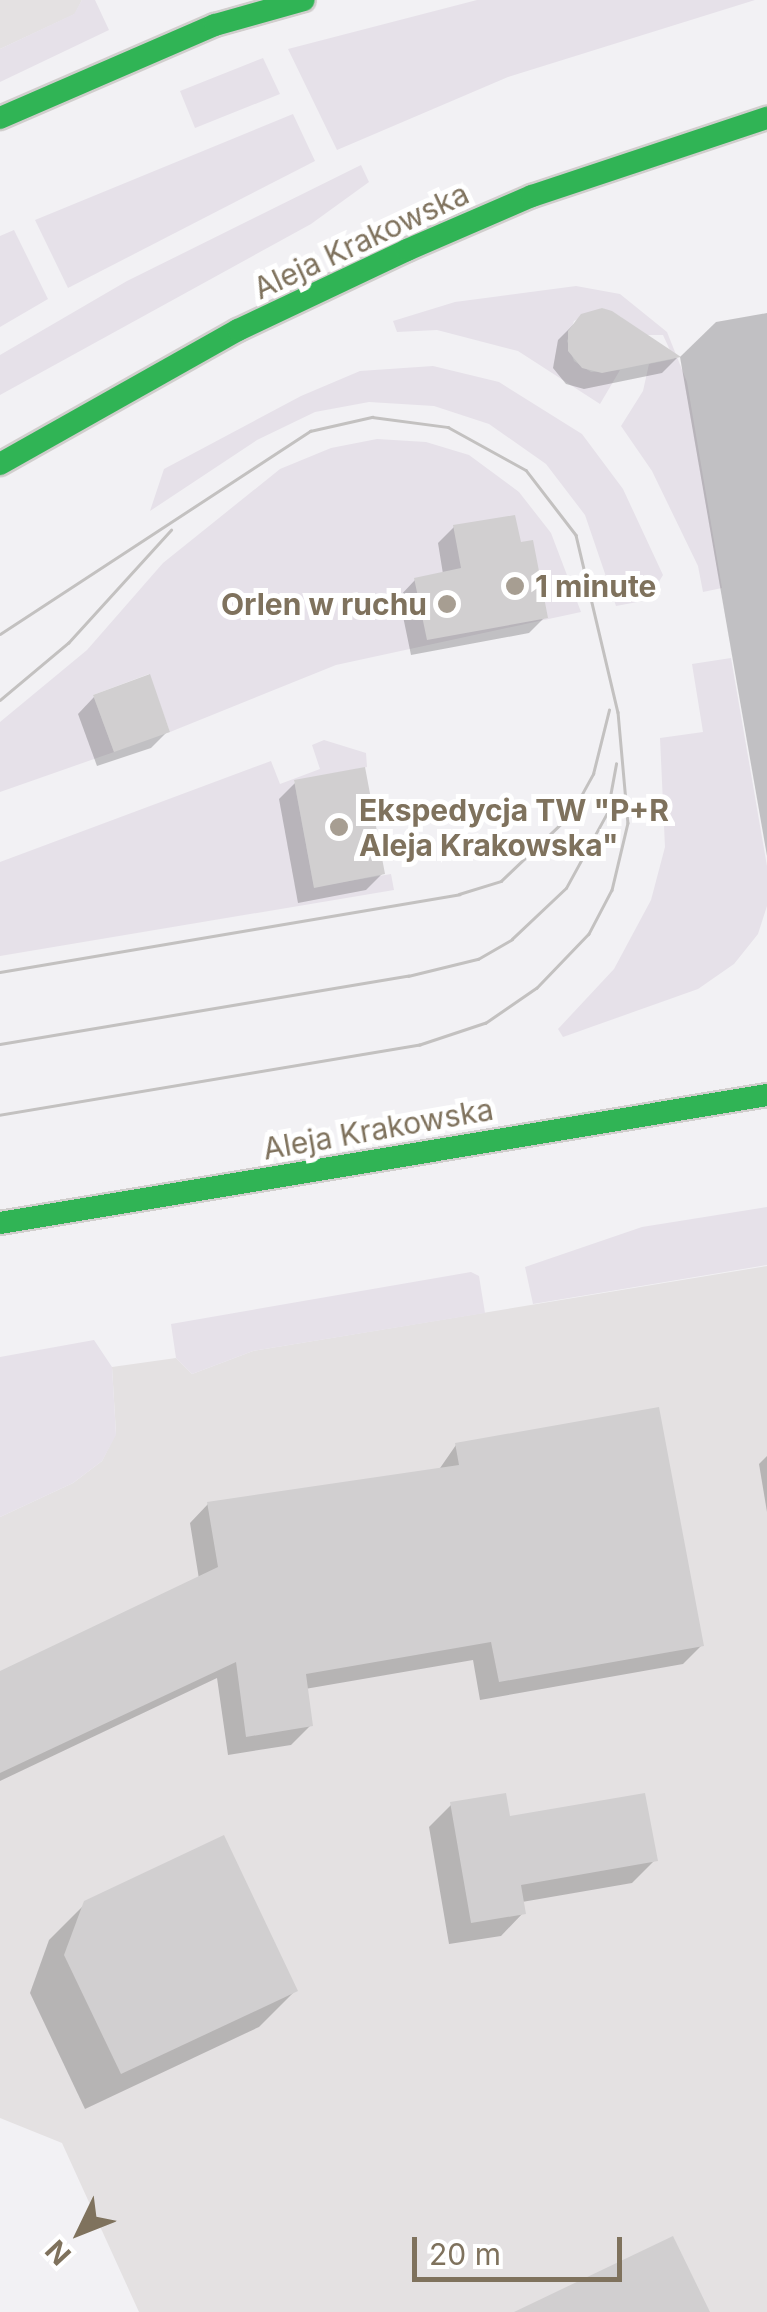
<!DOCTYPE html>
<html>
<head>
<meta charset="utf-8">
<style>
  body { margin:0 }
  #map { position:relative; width:767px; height:2312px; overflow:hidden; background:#f2f1f4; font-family:Inter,sans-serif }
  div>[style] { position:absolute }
  .built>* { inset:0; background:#e4e1e2 }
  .green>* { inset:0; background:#e6e1e9 }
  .shadow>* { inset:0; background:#0003 }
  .building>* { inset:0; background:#d1cfd0 }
  .roads { filter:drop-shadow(2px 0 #d1cecd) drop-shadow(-2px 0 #d1cecd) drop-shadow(0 2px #d1cecd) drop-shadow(0 -2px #d1cecd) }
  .fast>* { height:22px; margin:-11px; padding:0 11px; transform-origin:11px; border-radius:11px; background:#30b455 }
  .tram>* { height:2.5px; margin:-1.25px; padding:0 1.25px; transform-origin:1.25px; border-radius:1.25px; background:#c3c1c0 }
  .dots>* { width:28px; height:28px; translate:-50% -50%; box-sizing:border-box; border:5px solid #fff; border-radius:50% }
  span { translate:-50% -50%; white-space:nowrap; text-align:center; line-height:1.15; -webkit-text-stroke:10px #fff; paint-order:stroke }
  .street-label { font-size:30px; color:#7f725d }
  .poi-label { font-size:30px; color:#7f725d; font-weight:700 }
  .left { translate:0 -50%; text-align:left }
  .right { translate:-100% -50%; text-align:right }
  .north { position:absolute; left:30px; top:2182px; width:100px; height:100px; -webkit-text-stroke:8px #fff; paint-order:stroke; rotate:227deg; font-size:28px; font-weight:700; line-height:40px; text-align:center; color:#7f725d }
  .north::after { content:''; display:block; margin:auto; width:35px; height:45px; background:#7f725d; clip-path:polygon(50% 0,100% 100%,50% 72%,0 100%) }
  .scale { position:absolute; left:412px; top:2237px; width:210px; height:45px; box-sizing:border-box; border:5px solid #7f725d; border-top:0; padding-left:12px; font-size:30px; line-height:35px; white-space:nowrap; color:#7f725d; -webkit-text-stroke:8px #fff; paint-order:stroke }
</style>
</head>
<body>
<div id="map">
  <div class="built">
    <i style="clip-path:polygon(0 0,82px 0,75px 14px,0 49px)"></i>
    <i style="clip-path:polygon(767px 1266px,767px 2312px,139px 2312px,62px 2143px,0 2118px,0 1517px,73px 1483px,102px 1461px,116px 1433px,112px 1367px,176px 1358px,192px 1374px,253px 1351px)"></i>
  </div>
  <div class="green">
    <i style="clip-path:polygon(82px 0,95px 0,109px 30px,0 82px,0 49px,74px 14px)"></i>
    <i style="clip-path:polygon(477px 0,755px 0,508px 77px,337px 150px,288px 49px)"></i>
    <i style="clip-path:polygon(263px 58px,280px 94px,195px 128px,180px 91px)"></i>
    <i style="clip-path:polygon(293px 114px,315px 161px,68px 288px,35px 220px)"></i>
    <i style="clip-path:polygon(361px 165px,369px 182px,311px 224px,0 395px,0 355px,127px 281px)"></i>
    <i style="clip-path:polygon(14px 230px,48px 299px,0 327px,0 236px)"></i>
    <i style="clip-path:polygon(576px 286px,620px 294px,667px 332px,687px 382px,722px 588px,703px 592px,698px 566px,652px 471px,621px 426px,643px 391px,649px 364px,674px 359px,663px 335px,631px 335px,621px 317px,602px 308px,574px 321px,567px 341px,574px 361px,591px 372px,620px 370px,600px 404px,518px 351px,437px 330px,397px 332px,393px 321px,455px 302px)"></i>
    <i style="clip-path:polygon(433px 366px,499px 382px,582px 434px,623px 489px,663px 575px,648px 600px,616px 606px,585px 515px,546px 464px,489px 424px,434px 406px,369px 402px,315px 412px,257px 440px,150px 511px,164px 469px,301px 396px,360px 371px)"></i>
    <i style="clip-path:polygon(377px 439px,426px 442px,469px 455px,519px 492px,551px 533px,581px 612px,336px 665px,170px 732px,149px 674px,93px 695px,114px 752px,0 792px,0 722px,87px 650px,163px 563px,280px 469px,331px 448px)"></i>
    <i style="clip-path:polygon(731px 658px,767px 866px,767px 906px,758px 934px,734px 964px,698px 989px,563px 1037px,558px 1029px,614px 969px,651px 900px,665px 847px,660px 738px,703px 732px,692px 664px)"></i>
    <i style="clip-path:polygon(324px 740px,366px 753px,367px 767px,294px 781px,314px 887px,391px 874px,394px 890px,0 956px,0 862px,271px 761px,280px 784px,320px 769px,312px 745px)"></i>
    <i style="clip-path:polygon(767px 1207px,767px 1265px,533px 1304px,525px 1267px,642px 1227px)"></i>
    <i style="clip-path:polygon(471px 1272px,479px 1276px,485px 1313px,253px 1351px,192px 1374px,176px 1358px,171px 1324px)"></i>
    <i style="clip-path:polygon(94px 1340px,112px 1367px,116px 1435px,102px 1461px,73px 1483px,0 1517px,0 1357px)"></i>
  </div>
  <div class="shadow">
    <i style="clip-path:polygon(767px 313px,767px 856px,680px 357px,716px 322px)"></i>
    <i style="clip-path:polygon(575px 323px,677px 358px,662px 373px,584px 389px,566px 384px,553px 368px,558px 340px)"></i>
    <i style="clip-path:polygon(454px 527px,545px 617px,529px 633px,411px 655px,399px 597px,415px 580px,443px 574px,438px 543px)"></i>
    <i style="clip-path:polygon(94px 697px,168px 731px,151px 748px,97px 766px,78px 714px)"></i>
    <i style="clip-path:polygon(295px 783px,382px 874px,366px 890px,298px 903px,279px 799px)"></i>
    <i style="clip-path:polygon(456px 1445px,702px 1645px,683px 1664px,480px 1700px,473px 1660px,305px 1689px,310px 1726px,291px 1745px,228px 1755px,217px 1678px,0 1781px,0 1674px,199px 1579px,190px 1523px,208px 1504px,438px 1471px)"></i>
    <i style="clip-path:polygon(767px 1456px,767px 1512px,759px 1464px)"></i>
    <i style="clip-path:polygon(452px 1804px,508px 1819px,655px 1860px,632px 1883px,522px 1902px,523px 1913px,501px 1936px,449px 1944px,429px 1827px)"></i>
    <i style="clip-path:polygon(86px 1903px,295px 1991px,259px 2027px,85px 2109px,30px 1993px,49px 1940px)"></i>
  </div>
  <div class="building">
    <i style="clip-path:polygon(602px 308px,612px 311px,681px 357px,602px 373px,582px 368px,568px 351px,568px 331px,581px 314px)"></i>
    <i style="clip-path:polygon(515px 515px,521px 542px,533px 540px,548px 618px,427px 640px,414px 578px,461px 568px,453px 525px)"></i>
    <i style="clip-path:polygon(150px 674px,170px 732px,114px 752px,93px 695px)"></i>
    <i style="clip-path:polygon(365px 767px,385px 874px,314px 888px,294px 780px)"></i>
    <i style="clip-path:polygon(659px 1407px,704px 1646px,499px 1682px,491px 1642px,306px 1674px,313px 1726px,246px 1737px,236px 1662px,0 1773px,0 1671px,218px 1567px,207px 1502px,459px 1465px,455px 1443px)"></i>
    <i style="clip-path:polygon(506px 1793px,510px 1816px,645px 1793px,658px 1861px,521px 1885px,526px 1914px,471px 1923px,450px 1802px)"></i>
    <i style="clip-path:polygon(224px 1835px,298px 1991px,121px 2074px,64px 1955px,84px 1901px)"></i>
    <i style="clip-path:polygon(673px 2236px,710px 2312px,514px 2312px)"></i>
  </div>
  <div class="roads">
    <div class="fast">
      <i style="left:0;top:118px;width:234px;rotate:-23.4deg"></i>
      <i style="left:215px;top:25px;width:92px;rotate:-15.7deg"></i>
      <i style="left:0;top:464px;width:273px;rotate:-29.4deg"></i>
      <i style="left:238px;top:330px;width:187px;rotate:-25.3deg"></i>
      <i style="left:407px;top:250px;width:136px;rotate:-23.4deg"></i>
      <i style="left:532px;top:196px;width:248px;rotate:-18.4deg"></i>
      <i style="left:0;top:1223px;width:778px;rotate:-9.47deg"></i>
    </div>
  </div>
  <div class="tram">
    <i style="left:0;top:634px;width:371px;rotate:-33.2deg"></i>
    <i style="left:310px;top:431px;width:64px;rotate:-12.7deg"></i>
    <i style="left:372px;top:417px;width:77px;rotate:7.5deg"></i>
    <i style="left:448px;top:427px;width:89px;rotate:28.9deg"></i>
    <i style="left:526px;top:470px;width:82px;rotate:52.4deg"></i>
    <i style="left:576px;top:535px;width:182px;rotate:76.7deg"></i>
    <i style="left:618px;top:712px;width:111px;rotate:84.9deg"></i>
    <i style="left:628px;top:823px;width:69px;rotate:103.4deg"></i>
    <i style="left:612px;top:890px;width:50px;rotate:117.6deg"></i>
    <i style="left:589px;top:934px;width:75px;rotate:133.9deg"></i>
    <i style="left:537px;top:988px;width:62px;rotate:145.5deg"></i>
    <i style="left:486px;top:1023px;width:70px;rotate:161.6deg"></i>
    <i style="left:420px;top:1045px;width:426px;rotate:170.5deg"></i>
    <i style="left:0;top:700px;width:89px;rotate:-40deg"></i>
    <i style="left:68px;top:643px;width:153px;rotate:-47.7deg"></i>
    <i style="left:0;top:972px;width:466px;rotate:-9.6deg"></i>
    <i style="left:459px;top:894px;width:44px;rotate:-17.2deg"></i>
    <i style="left:501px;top:881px;width:97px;rotate:-43.7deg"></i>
    <i style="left:571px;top:814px;width:46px;rotate:-61.2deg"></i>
    <i style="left:593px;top:774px;width:66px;rotate:-76deg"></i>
    <i style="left:0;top:1044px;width:414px;rotate:-9.5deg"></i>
    <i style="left:408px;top:976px;width:72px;rotate:-13.7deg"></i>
    <i style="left:478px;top:959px;width:39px;rotate:-30deg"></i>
    <i style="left:512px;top:939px;width:74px;rotate:-43.4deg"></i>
    <i style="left:566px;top:888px;width:85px;rotate:-61.3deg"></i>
    <i style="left:607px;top:813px;width:50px;rotate:-79.6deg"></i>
  </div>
  <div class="dots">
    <i style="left:515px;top:586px;background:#a79e92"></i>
    <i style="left:447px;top:604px;background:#a79e92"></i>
    <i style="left:339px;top:827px;background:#a79e92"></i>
  </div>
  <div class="street-label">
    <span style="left:361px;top:241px;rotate:-25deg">Aleja Krakowska</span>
    <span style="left:378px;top:1129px;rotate:-10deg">Aleja Krakowska</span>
  </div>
  <div class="poi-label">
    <span class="left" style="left:535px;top:586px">1 minute</span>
    <span class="right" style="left:427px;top:604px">Orlen w ruchu</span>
    <span class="left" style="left:359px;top:827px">Ekspedycja TW "P+R<br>Aleja Krakowska"</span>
  </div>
  <div class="north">N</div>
  <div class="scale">20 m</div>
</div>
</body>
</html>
